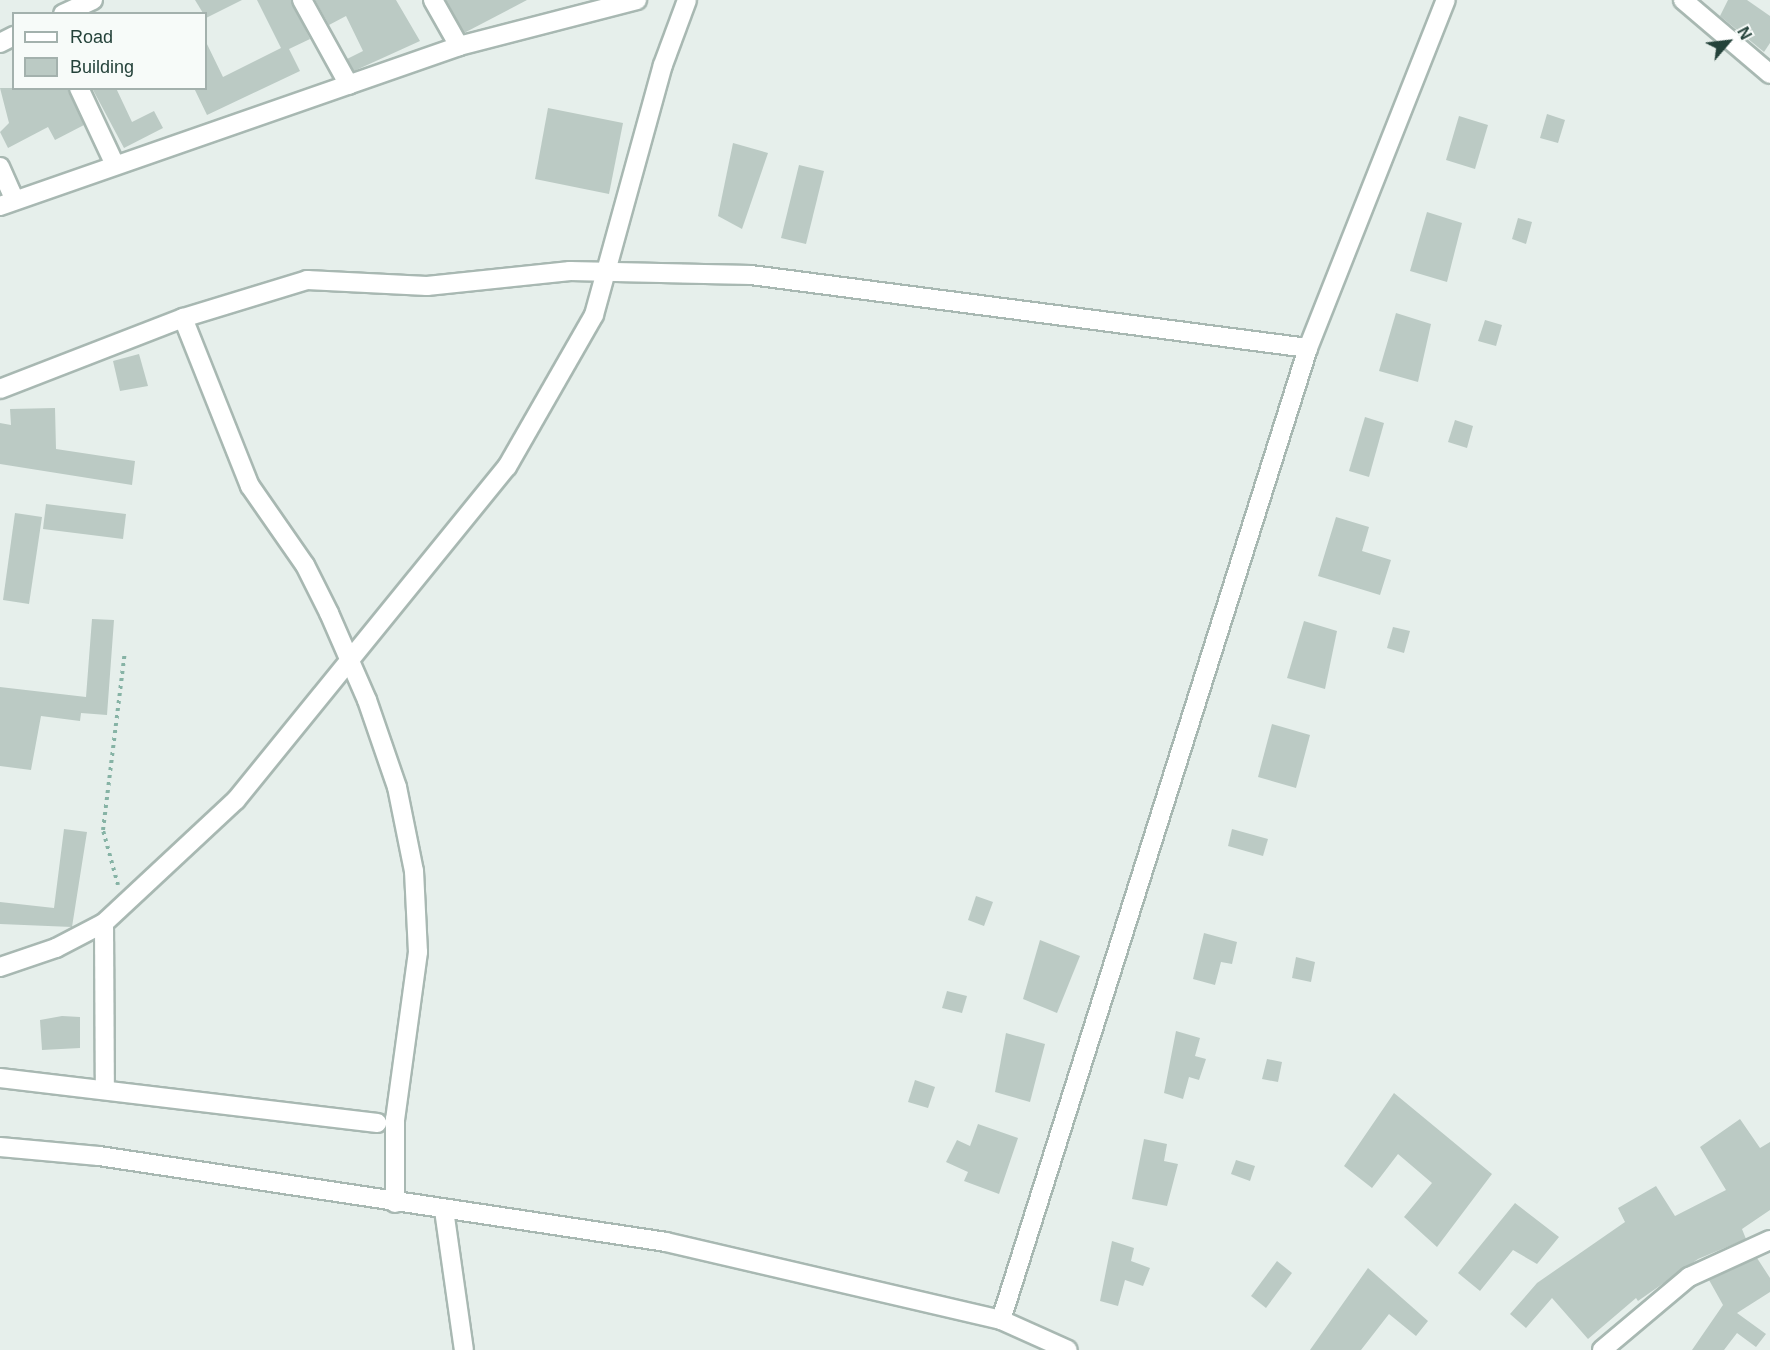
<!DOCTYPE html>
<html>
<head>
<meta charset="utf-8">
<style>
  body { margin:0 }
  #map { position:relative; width:1770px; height:1350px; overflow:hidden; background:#e6efeb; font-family:Helvetica,sans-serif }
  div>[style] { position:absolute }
  .building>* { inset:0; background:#bbcac4 }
  .path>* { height:4px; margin-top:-2px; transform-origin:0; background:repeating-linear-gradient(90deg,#86b3a5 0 3px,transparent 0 7.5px) }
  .roads { filter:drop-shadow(2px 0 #a8b8b2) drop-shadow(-2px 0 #a8b8b2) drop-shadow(0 2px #a8b8b2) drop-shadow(0 -2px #a8b8b2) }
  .street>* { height:18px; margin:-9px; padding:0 9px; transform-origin:9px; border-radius:9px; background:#fff }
  .secondary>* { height:18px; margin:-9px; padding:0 9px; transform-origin:9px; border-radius:9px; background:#fff }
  span { translate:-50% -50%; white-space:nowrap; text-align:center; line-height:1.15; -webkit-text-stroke:6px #f7fbf9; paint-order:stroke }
  .legend { position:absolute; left:12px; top:12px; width:195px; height:78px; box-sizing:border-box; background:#f7fbf9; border:2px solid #a3b1ad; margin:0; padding:8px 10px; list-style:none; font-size:18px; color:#24423a }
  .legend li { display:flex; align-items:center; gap:12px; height:30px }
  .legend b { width:30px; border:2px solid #a3b1ad }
  .north { position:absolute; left:1698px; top:12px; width:60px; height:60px; -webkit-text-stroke:4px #f7fbf9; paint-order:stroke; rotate:62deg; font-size:16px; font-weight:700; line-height:24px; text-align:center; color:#24423a }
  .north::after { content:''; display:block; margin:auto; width:21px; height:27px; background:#24423a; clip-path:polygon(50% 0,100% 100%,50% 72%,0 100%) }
</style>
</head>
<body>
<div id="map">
  <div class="building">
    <i style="clip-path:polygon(195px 0,242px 0,206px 18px)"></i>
    <i style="clip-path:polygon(257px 0,291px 0,310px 39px,289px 49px,300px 71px,207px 115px,194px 88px,206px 88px,206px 42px,223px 77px,281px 48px)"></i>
    <i style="clip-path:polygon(315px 0,396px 0,420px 41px,354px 71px,347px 59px,363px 51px,346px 16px,329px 25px)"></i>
    <i style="clip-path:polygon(446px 0,527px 0,464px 33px)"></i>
    <i style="clip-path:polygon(1728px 0,1747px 0,1770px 16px,1770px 43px,1764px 52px,1720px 16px)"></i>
    <i style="clip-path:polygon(0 88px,68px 88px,84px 125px,55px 140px,48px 127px,8px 148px,0 132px,9px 123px)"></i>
    <i style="clip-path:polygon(92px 88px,116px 88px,132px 122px,154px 111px,163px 128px,124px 148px)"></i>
    <i style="clip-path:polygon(548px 108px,623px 123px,609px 194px,535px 179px)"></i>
    <i style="clip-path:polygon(1547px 114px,1565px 120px,1558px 143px,1540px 138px)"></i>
    <i style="clip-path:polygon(1459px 116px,1488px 125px,1475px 169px,1446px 160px)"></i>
    <i style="clip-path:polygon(733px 143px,768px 153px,742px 229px,718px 216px)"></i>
    <i style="clip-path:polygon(799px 165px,824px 171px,806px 244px,781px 238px)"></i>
    <i style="clip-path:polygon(1427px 212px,1462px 223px,1447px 282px,1410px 271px)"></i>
    <i style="clip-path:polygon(1518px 218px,1532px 222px,1526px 244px,1512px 239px)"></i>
    <i style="clip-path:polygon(1396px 313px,1431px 324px,1418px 382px,1379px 371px)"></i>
    <i style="clip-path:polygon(1485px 320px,1502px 325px,1496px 346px,1478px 341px)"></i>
    <i style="clip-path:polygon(139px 354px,148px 386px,120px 391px,113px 361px)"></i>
    <i style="clip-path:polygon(55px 408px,56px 449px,135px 461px,132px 485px,0 464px,0 423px,11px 425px,10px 409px)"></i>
    <i style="clip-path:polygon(1365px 417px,1384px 423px,1369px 477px,1349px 471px)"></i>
    <i style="clip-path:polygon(1455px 420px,1473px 426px,1467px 448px,1448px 442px)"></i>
    <i style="clip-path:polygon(46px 504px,126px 514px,123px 539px,43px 529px)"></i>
    <i style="clip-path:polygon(15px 513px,42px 517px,29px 604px,3px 600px)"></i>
    <i style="clip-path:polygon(1336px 517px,1369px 527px,1362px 551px,1391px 560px,1380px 595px,1318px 576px)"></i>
    <i style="clip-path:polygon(92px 619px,114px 620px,107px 715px,81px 713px,80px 721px,41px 716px,31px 770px,0 766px,0 687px,86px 697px)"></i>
    <i style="clip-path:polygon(1304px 621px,1337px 631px,1325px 689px,1287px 678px)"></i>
    <i style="clip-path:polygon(1393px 627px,1410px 631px,1404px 653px,1387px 648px)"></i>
    <i style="clip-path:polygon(1272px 724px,1310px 735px,1296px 788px,1258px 777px)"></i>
    <i style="clip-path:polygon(64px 829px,87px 832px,72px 927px,0 924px,0 902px,54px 908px)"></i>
    <i style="clip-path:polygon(1232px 829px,1268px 839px,1263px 856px,1228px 846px)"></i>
    <i style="clip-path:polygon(976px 896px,993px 902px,984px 926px,968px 920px)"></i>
    <i style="clip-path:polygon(1204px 933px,1237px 942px,1232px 964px,1221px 962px,1215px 985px,1193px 979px)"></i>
    <i style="clip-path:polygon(1040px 940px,1080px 956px,1057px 1013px,1023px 999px)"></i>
    <i style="clip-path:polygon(1296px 957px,1315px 962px,1311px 982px,1292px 978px)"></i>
    <i style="clip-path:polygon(947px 991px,967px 996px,962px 1013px,942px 1008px)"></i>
    <i style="clip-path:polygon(62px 1016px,80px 1017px,80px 1048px,42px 1050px,40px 1020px)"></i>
    <i style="clip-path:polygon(1176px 1031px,1200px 1038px,1195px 1056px,1206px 1059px,1199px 1080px,1189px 1077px,1183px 1099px,1164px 1093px)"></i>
    <i style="clip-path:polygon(1006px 1033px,1045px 1044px,1030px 1102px,995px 1092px)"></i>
    <i style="clip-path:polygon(1267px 1059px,1282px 1062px,1278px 1082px,1262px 1079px)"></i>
    <i style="clip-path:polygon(915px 1080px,935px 1087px,928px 1108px,908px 1102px)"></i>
    <i style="clip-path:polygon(1394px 1093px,1492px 1174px,1437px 1247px,1404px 1217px,1432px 1183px,1398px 1154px,1372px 1188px,1344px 1166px)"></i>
    <i style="clip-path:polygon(1740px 1119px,1760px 1148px,1770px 1142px,1770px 1210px,1742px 1229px,1746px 1239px,1698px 1259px,1638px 1301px,1636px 1298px,1588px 1339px,1552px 1298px,1526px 1328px,1510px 1314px,1537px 1283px,1625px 1222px,1618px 1208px,1656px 1186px,1675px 1216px,1726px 1190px,1700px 1147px)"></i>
    <i style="clip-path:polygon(978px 1124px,1018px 1138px,999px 1194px,964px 1181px,968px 1172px,946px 1162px,957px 1140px,970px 1146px)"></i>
    <i style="clip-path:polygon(1144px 1139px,1167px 1144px,1164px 1161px,1178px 1164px,1167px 1206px,1132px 1199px)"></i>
    <i style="clip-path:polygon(1236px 1160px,1255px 1166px,1250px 1181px,1231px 1174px)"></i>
    <i style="clip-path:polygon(1515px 1203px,1559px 1237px,1537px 1264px,1513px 1250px,1480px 1291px,1458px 1273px)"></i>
    <i style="clip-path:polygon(1112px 1241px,1134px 1248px,1131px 1261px,1150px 1268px,1143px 1286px,1125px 1280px,1118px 1306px,1100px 1301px)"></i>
    <i style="clip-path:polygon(1757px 1258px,1770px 1278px,1770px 1292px,1737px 1313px,1766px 1334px,1756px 1347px,1737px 1333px,1724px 1350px,1692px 1350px,1723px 1305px,1709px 1280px)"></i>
    <i style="clip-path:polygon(1277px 1261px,1292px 1273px,1266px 1308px,1251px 1296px)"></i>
    <i style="clip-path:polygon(1368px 1268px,1428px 1321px,1416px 1336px,1389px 1314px,1361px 1350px,1310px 1350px)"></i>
  </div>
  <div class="path">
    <i style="left:118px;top:885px;width:57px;rotate:-105.3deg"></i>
    <i style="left:103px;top:830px;width:179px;rotate:-83deg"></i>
  </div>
  <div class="roads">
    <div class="street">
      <i style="left:302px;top:0;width:97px;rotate:61.1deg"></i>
      <i style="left:433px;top:0;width:53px;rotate:60.5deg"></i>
      <i style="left:1683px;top:0;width:114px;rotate:40.4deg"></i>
      <i style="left:63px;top:14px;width:33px;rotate:-25deg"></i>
      <i style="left:0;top:43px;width:16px;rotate:-27deg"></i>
      <i style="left:79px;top:88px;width:85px;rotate:64.9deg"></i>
      <i style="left:0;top:167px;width:36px;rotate:66deg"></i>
      <i style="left:0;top:206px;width:486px;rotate:-19.2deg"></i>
      <i style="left:459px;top:46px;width:184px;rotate:-14.5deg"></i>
      <i style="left:183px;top:318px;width:181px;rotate:68.3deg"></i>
      <i style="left:250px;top:486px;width:96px;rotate:55.2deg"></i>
      <i style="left:305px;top:565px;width:54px;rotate:63.4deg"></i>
      <i style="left:329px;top:613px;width:95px;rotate:66.4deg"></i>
      <i style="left:367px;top:700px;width:92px;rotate:71deg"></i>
      <i style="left:397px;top:787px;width:86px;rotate:78.6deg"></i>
      <i style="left:414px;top:871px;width:81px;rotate:87.2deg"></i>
      <i style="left:418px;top:952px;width:169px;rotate:97.8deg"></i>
      <i style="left:395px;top:1119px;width:84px;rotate:90deg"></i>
      <i style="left:0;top:389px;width:196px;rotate:-21.2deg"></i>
      <i style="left:183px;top:318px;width:130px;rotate:-17deg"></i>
      <i style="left:307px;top:280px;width:120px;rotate:2.9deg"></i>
      <i style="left:427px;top:286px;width:144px;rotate:-6deg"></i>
      <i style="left:570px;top:271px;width:181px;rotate:1.3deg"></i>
      <i style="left:751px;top:275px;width:562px;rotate:7.47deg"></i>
      <i style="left:104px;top:923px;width:166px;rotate:89.7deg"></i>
      <i style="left:0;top:967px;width:59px;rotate:-18.7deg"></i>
      <i style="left:56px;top:948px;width:54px;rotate:-27.5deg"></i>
      <i style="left:104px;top:923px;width:180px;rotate:-43deg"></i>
      <i style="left:236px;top:800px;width:429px;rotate:-50.9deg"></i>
      <i style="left:507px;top:467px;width:175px;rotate:-60.2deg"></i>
      <i style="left:594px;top:315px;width:259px;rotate:-74.6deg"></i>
      <i style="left:663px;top:65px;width:69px;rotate:-69.7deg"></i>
      <i style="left:0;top:1078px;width:380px;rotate:6.8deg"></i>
      <i style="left:444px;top:1210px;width:141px;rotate:81.9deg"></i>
      <i style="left:1001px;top:1320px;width:1019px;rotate:-72.47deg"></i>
      <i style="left:1308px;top:348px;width:374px;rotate:-68.4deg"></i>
      <i style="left:1602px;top:1350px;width:114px;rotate:-40deg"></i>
      <i style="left:1689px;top:1277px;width:89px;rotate:-24.6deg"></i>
    </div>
    <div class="secondary">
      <i style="left:0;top:1147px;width:99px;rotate:5.2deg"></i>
      <i style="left:99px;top:1156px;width:573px;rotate:8.62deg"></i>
      <i style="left:666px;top:1242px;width:344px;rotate:13.1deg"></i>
      <i style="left:1001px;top:1320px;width:73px;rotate:24.1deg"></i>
    </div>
  </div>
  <ul class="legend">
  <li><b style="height:8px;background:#fff"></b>Road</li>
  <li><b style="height:16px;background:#bbcac4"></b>Building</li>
  </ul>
  <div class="north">N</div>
</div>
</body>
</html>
